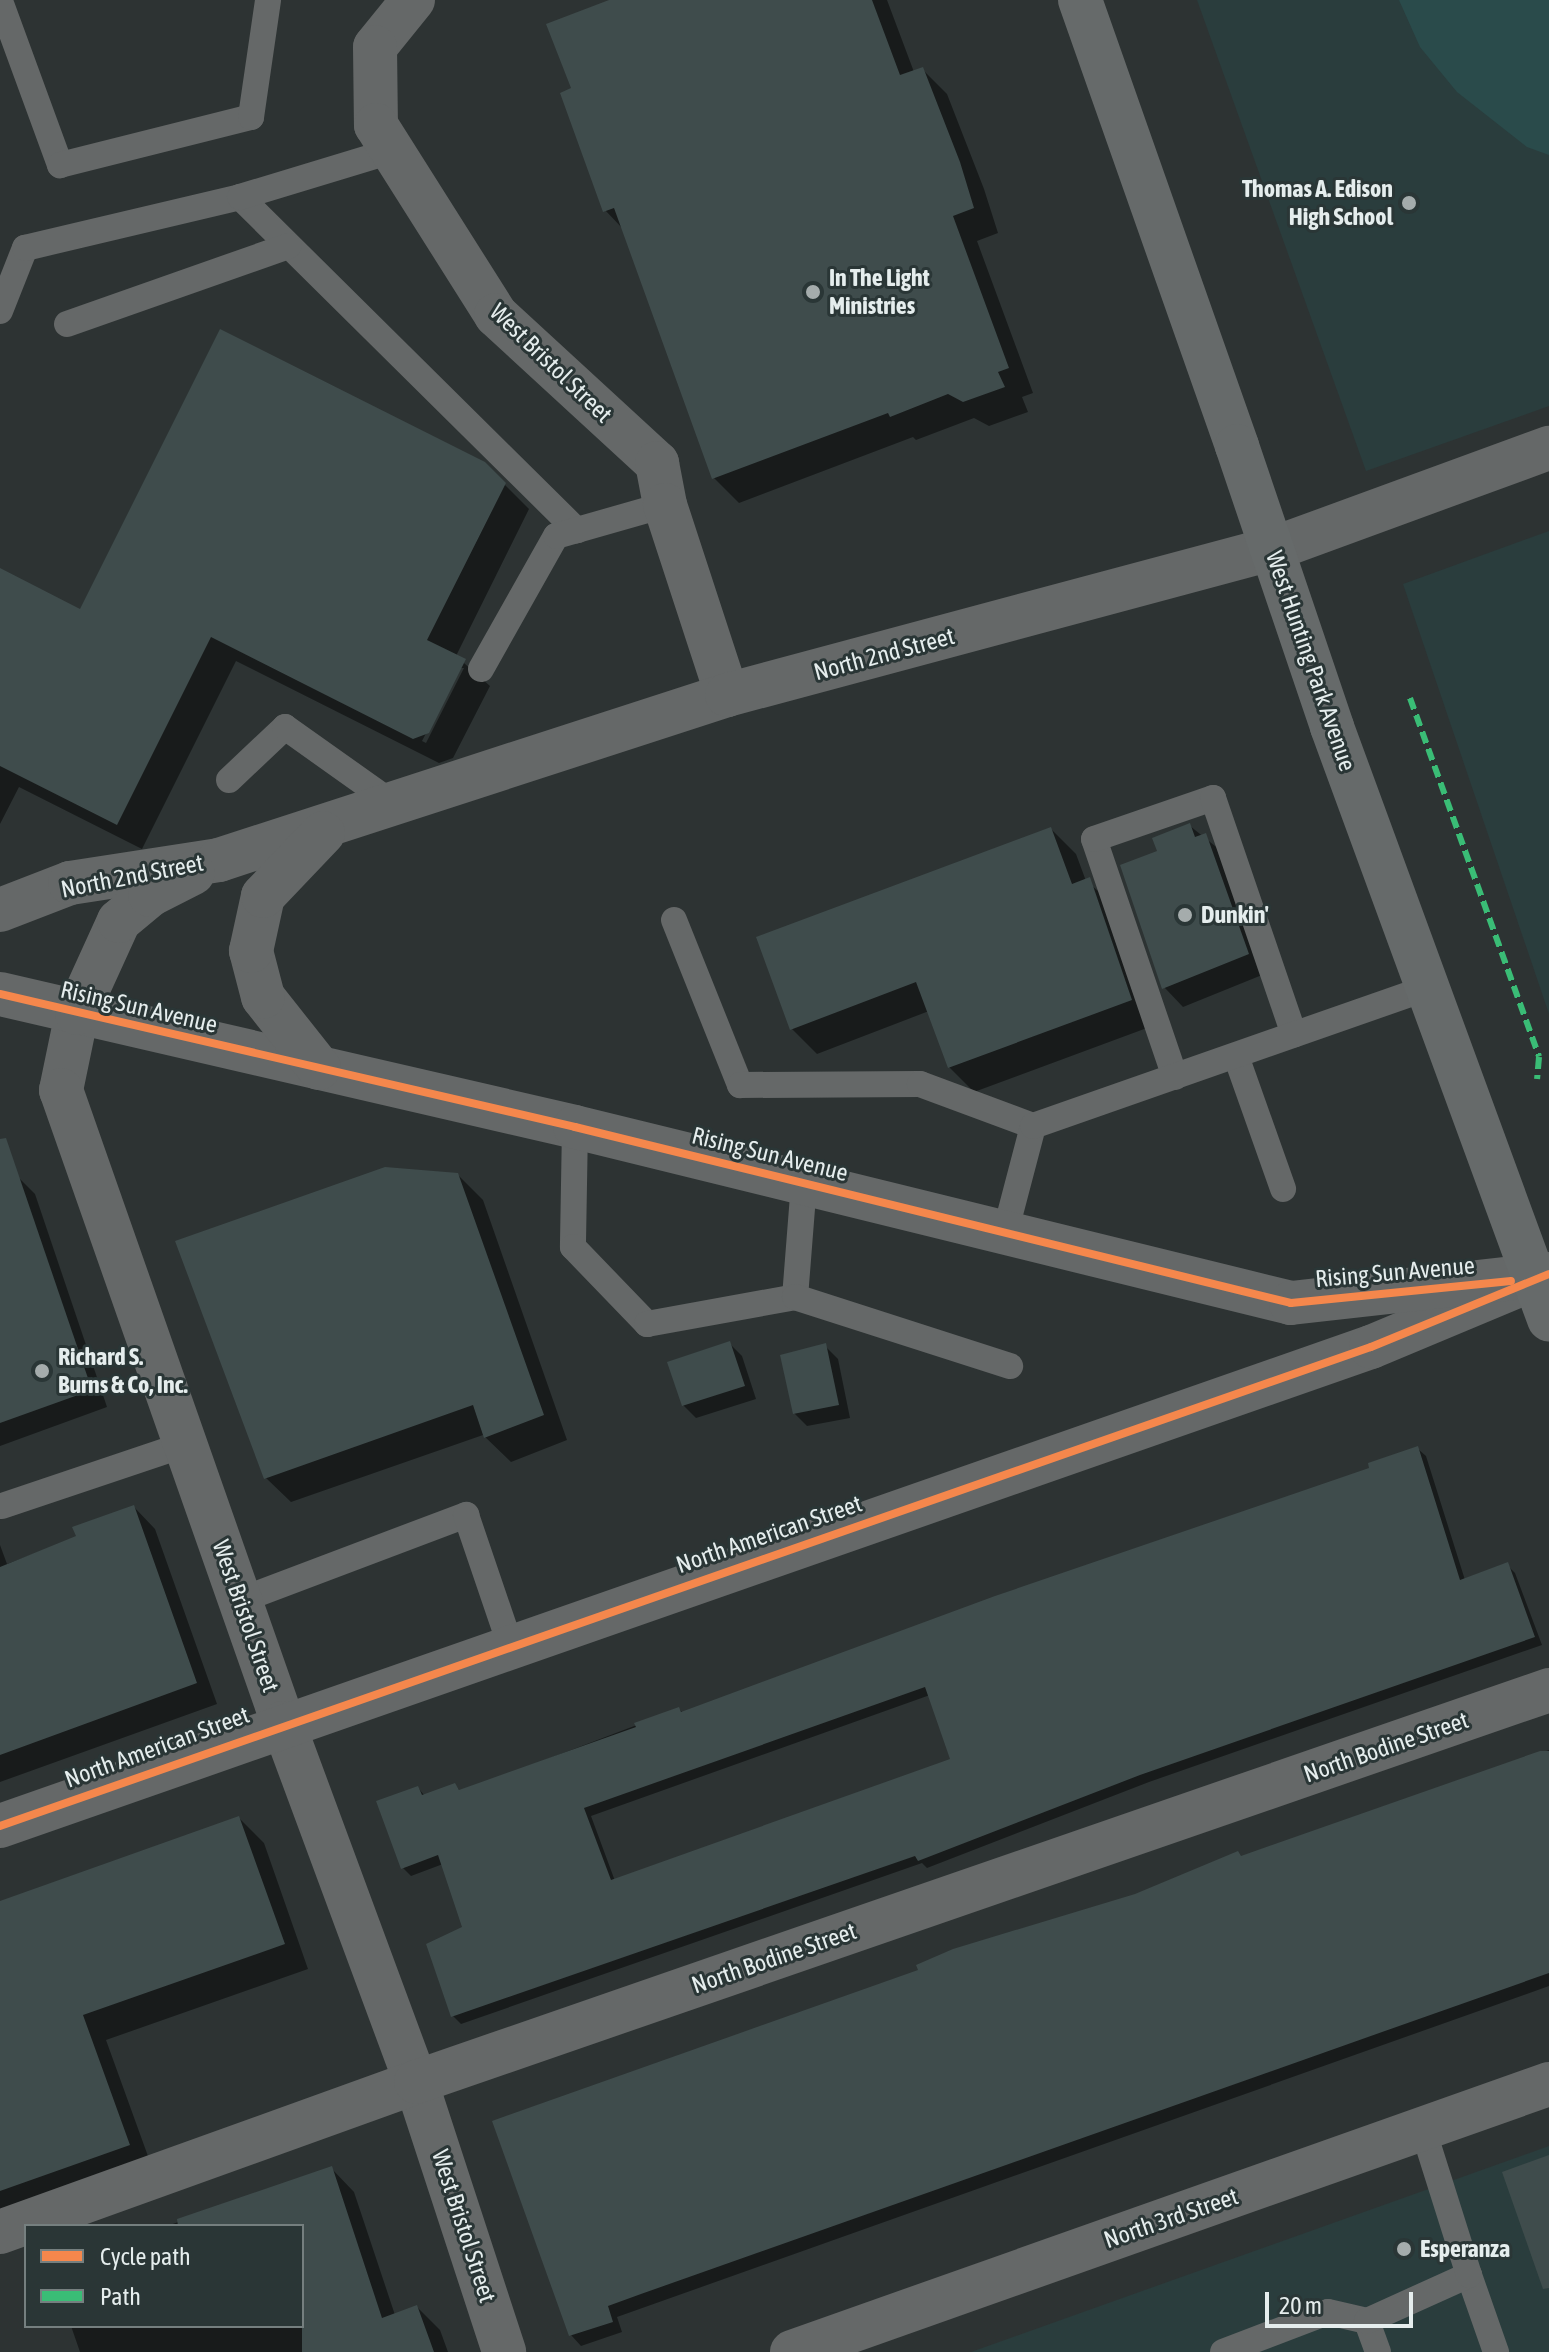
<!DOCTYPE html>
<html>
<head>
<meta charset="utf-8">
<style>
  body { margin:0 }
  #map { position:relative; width:1549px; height:2352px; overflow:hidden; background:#2d3333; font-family:"Asap Condensed",sans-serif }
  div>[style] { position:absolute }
  .built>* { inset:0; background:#2a3d3d }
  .green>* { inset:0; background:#2a4b4b }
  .shadow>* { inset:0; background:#0007 }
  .building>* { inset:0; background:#3f4c4c }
  .service>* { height:26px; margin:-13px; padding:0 13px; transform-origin:13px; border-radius:13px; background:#656868 }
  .minor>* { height:44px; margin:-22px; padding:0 22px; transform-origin:22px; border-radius:22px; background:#656868 }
  .tertiary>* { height:44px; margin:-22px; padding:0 22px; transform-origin:22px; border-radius:22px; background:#656868 }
  .secondary>* { height:44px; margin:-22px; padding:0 22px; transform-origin:22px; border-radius:22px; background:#666a6a }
  .secondary-bridge>* { height:44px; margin:-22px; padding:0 22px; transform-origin:22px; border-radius:22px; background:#666a6a }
  .quiet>* { height:6px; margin-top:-3px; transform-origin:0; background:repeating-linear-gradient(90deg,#3abd76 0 12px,transparent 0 18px) }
  .cycleway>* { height:8px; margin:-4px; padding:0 4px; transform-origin:4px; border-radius:4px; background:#f5874c }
  .dots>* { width:22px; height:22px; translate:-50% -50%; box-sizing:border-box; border:4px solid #2a3636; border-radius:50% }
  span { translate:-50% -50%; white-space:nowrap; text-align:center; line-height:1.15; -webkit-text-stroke:6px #2a3636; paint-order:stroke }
  .poi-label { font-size:24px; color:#e5eded; font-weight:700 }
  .right { translate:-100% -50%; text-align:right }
  .left { translate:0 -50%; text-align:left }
  .street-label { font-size:24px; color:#e5eded }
  .legend { position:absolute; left:24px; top:2224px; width:280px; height:104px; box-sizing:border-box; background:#2a3636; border:2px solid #757f7f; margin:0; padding:10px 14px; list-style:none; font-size:24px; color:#e5eded }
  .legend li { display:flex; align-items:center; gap:16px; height:40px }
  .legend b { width:40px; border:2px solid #757f7f }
  .scale { position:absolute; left:1265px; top:2292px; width:148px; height:36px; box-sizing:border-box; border:4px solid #e5eded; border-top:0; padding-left:10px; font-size:24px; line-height:28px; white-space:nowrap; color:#e5eded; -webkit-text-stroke:6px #2a3636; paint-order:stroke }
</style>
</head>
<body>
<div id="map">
  <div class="built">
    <i style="clip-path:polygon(1197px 0,1549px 0,1549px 406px,1366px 471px)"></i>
    <i style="clip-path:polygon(1549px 531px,1549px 1014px,1403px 584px)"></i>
    <i style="clip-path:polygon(1549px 2146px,1549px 2352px,971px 2352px)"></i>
  </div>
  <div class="green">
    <i style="clip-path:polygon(1399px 0,1549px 0,1549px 155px,1527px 147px,1457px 92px,1420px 47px)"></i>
  </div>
  <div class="shadow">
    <i style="clip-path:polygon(650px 0,887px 0,914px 72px,922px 69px,947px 94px,984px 189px,998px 233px,977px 241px,1033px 393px,1022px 397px,1028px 412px,989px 426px,974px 418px,916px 440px,913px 437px,739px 503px,714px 478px,623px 229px,605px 210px,573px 89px)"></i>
    <i style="clip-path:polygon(evenodd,484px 464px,529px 509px,456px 656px,490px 686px,453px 758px,439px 763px,236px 661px,142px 849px,19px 787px,0 824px,0 571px,81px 611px,484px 464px,460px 668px,464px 668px,426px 743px,422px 741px,460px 668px)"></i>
    <i style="clip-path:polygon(1190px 826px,1225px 854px,1267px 973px,1183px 1007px,1164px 987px,1159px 852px)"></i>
    <i style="clip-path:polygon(1051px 829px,1076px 854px,1086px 881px,1114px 904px,1155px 1025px,974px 1092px,949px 1067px,929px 1011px,817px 1054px,792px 1029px)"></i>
    <i style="clip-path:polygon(458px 1175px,483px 1200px,567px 1440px,511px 1462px,483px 1435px,291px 1502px,266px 1478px)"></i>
    <i style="clip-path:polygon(18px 1177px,35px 1194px,107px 1407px,0 1446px,0 1183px)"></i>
    <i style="clip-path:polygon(729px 1343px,742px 1356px,756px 1399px,696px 1418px,683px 1405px)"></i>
    <i style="clip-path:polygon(825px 1346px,838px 1359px,850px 1418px,807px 1426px,794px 1413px)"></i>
    <i style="clip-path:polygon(evenodd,1418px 1449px,1426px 1456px,1465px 1580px,1507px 1565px,1515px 1573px,1542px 1645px,1149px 1782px,927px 1868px,922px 1863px,461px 2024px,453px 2016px,465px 1928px,443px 1864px,411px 1876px,403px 1868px,418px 1788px,425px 1796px,455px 1785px,461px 1792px,679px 1709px,683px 1713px,1372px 1470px,1418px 1449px,930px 1695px,953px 1760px,615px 1881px,591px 1816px,930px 1695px)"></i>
    <i style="clip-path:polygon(134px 1507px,155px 1529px,217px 1704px,0 1782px,0 1545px,7px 1564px,78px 1537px)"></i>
    <i style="clip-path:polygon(1549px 1750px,1549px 1986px,617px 2317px,622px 2332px,581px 2346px,571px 2335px,495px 2122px)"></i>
    <i style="clip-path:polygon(239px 1818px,264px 1843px,308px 1969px,106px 2040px,153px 2170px,0 2224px,0 1902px)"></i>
    <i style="clip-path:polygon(331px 2168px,354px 2192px,395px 2315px,417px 2307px,440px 2330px,448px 2352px,80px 2352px,71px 2326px,302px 2326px,302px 2226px,167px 2226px)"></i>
  </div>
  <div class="building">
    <i style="clip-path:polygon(609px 0,872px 0,900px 75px,923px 67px,960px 162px,974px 208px,953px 216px,1009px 368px,998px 372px,1005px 387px,963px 402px,948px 394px,890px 417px,888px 413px,712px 479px,614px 208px,603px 212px,560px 93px,571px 88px,546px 24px)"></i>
    <i style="clip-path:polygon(220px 329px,485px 462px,506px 483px,427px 640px,466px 659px,429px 733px,413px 739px,211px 637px,117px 825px,0 766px,0 568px,80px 609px)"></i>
    <i style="clip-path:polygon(1190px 823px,1195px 837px,1206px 833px,1249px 954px,1162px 989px,1120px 865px,1157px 851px,1152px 838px)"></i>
    <i style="clip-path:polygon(1051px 827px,1072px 884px,1090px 877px,1132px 1000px,948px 1068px,916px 982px,790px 1030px,756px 937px)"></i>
    <i style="clip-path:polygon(6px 1138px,92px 1390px,0 1423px,0 1139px)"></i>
    <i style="clip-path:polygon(385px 1167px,458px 1173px,544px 1415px,484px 1438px,473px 1405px,264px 1479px,175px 1241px)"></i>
    <i style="clip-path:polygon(730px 1341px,745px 1386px,682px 1406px,667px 1362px)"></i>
    <i style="clip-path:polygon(826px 1343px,839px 1405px,793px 1414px,780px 1355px)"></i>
    <i style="clip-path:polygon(evenodd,1418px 1446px,1460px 1580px,1508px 1562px,1535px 1637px,1140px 1775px,918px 1861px,915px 1856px,451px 2017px,426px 1944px,462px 1927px,438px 1855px,401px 1869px,376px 1801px,418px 1786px,422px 1795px,455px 1783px,459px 1790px,636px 1727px,634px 1723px,679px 1707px,681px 1712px,995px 1596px,1369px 1468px,1368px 1463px,1418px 1446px,925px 1687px,950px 1759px,611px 1880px,584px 1808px,925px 1687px)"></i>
    <i style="clip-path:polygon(134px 1505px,197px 1683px,0 1755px,0 1567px,76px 1536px,72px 1527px)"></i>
    <i style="clip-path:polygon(1540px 1751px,1549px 1751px,1549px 1973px,641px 2294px,608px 2306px,613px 2322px,569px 2336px,492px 2121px,918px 1970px,916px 1965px,953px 1949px,1135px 1894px,1238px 1851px,1241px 1856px)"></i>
    <i style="clip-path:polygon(239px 1816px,285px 1944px,83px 2015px,130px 2145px,0 2191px,0 1901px)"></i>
    <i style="clip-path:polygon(1549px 2155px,1549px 2288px,1543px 2289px,1502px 2172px)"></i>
    <i style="clip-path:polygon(332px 2166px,382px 2318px,417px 2305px,434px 2352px,302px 2352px,302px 2226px,178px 2226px,177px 2219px)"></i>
  </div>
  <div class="service">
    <i style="left:0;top:1px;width:175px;rotate:69.9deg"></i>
    <i style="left:60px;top:165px;width:197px;rotate:-14.1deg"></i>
    <i style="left:251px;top:117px;width:118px;rotate:-81.7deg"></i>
    <i style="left:240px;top:197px;width:474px;rotate:44.7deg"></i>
    <i style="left:0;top:311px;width:68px;rotate:-68.4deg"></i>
    <i style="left:25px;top:248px;width:221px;rotate:-13.3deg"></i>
    <i style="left:240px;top:197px;width:158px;rotate:-16.9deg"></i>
    <i style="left:67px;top:324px;width:235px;rotate:-19.4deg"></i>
    <i style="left:481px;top:669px;width:153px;rotate:-60.6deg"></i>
    <i style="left:556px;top:536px;width:113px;rotate:-15.9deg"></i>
    <i style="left:229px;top:780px;width:77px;rotate:-43.4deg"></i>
    <i style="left:285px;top:727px;width:131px;rotate:35.4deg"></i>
    <i style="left:674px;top:920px;width:178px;rotate:68.2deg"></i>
    <i style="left:740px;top:1085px;width:180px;rotate:-0.3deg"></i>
    <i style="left:920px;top:1084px;width:121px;rotate:20.4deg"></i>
    <i style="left:1236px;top:1056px;width:141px;rotate:70.5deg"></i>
    <i style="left:1175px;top:1077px;width:251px;rotate:-108.8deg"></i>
    <i style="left:1094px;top:839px;width:126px;rotate:-19deg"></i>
    <i style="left:1213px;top:798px;width:250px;rotate:71.1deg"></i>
    <i style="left:575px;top:1127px;width:120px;rotate:91deg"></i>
    <i style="left:573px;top:1247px;width:107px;rotate:46.1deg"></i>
    <i style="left:647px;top:1324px;width:150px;rotate:-10.3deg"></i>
    <i style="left:804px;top:1183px;width:114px;rotate:94.5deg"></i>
    <i style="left:795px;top:1297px;width:226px;rotate:17.8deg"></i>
    <i style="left:1005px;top:1233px;width:111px;rotate:-75.3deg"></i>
    <i style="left:1033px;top:1126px;width:417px;rotate:-19.3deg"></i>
    <i style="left:2px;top:1506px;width:194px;rotate:-18.6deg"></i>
    <i style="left:241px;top:1600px;width:241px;rotate:-20.7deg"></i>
    <i style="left:466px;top:1515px;width:136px;rotate:71.2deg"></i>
    <i style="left:1469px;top:2275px;width:82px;rotate:70.7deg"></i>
    <i style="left:1223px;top:2352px;width:112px;rotate:-20.9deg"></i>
    <i style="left:1328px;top:2312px;width:40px;rotate:13deg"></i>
    <i style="left:1378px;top:2352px;width:33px;rotate:-110deg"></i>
    <i style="left:1367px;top:2321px;width:112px;rotate:-24.3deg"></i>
    <i style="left:1469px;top:2275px;width:153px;rotate:-107.5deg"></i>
  </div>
  <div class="minor">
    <i style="left:413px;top:0;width:60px;rotate:129deg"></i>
    <i style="left:375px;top:47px;width:78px;rotate:89.3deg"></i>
    <i style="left:376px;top:125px;width:225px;rotate:57.7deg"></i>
    <i style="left:496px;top:315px;width:219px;rotate:42.6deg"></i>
    <i style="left:657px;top:463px;width:43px;rotate:79.2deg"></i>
    <i style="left:665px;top:505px;width:200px;rotate:71.9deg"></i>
    <i style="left:77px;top:1013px;width:79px;rotate:101.7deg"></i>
    <i style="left:61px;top:1090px;width:671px;rotate:70.67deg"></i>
    <i style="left:283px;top:1723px;width:383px;rotate:69.7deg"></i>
    <i style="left:416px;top:2082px;width:284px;rotate:71.9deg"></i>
    <i style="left:0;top:1826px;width:1452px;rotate:-19.26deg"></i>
    <i style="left:1371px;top:1347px;width:171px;rotate:-22.7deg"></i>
    <i style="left:0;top:2232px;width:442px;rotate:-19.8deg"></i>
    <i style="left:416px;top:2082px;width:1199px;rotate:-19.08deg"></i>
    <i style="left:792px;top:2352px;width:803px;rotate:-19.5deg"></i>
  </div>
  <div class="tertiary">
    <i style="left:0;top:910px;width:75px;rotate:-21.1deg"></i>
    <i style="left:70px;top:883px;width:151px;rotate:-8.8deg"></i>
    <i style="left:219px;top:860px;width:534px;rotate:-17.99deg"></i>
    <i style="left:727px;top:695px;width:571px;rotate:-15.03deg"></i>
    <i style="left:1278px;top:547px;width:289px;rotate:-20.1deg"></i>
    <i style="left:0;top:994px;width:590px;rotate:13.02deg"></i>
    <i style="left:575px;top:1127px;width:737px;rotate:13.81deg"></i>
    <i style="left:1291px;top:1303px;width:260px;rotate:-6.4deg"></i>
    <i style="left:77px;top:1013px;width:101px;rotate:-65.5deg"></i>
    <i style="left:119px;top:921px;width:40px;rotate:-40deg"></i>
    <i style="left:150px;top:895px;width:48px;rotate:-27.1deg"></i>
    <i style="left:319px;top:1068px;width:90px;rotate:-128.3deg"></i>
    <i style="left:263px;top:997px;width:48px;rotate:-104.6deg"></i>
    <i style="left:251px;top:951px;width:56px;rotate:-77.7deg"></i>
    <i style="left:263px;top:896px;width:87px;rotate:-46.4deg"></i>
  </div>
  <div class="secondary">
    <i style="left:1080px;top:0;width:473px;rotate:70.6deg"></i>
    <i style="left:1332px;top:727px;width:631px;rotate:69.87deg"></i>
  </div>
  <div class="secondary-bridge">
    <i style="left:1237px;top:446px;width:297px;rotate:71.3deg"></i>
  </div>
  <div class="quiet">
    <i style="left:1410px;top:698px;width:381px;rotate:70.2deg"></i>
    <i style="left:1539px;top:1057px;width:22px;rotate:95deg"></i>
  </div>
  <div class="cycleway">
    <i style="left:0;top:994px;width:590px;rotate:13.02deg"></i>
    <i style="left:575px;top:1127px;width:737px;rotate:13.81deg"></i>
    <i style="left:1291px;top:1303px;width:221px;rotate:-5.7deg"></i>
    <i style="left:0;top:1826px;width:1452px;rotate:-19.26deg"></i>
    <i style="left:1371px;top:1347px;width:192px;rotate:-22.3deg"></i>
  </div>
  <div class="dots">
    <i style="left:1409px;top:203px;background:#a5acac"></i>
    <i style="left:813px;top:292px;background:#a5acac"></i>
    <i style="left:1185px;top:915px;background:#a5acac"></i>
    <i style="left:42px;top:1371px;background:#a5acac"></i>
    <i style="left:1404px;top:2249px;background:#a5acac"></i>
  </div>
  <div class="poi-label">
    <span class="right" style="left:1393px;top:203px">Thomas A. Edison<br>High School</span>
    <span class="left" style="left:829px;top:292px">In The Light<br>Ministries</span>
    <span class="left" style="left:1201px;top:915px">Dunkin'</span>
    <span class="left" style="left:58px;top:1371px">Richard S.<br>Burns &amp; Co, Inc.</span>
    <span class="left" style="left:1420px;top:2249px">Esperanza</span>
  </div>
  <div class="street-label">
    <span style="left:551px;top:363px;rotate:44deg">West Bristol Street</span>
    <span style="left:884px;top:654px;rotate:-15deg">North 2nd Street</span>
    <span style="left:1311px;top:661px;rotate:71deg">West Hunting Park Avenue</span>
    <span style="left:132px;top:876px;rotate:-11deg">North 2nd Street</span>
    <span style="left:139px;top:1007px;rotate:13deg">Rising Sun Avenue</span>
    <span style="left:770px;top:1154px;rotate:14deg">Rising Sun Avenue</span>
    <span style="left:1395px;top:1272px;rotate:-5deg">Rising Sun Avenue</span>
    <span style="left:769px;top:1534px;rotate:-19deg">North American Street</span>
    <span style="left:246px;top:1616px;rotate:71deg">West Bristol Street</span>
    <span style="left:157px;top:1747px;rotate:-20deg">North American Street</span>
    <span style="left:1386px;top:1747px;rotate:-19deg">North Bodine Street</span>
    <span style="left:774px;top:1958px;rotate:-19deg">North Bodine Street</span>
    <span style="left:1171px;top:2218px;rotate:-19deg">North 3rd Street</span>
    <span style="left:464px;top:2226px;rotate:72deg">West Bristol Street</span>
  </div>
  <ul class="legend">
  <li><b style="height:10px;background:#f5874c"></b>Cycle path</li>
  <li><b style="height:10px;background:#3abd76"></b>Path</li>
  </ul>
  <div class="scale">20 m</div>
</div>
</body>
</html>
